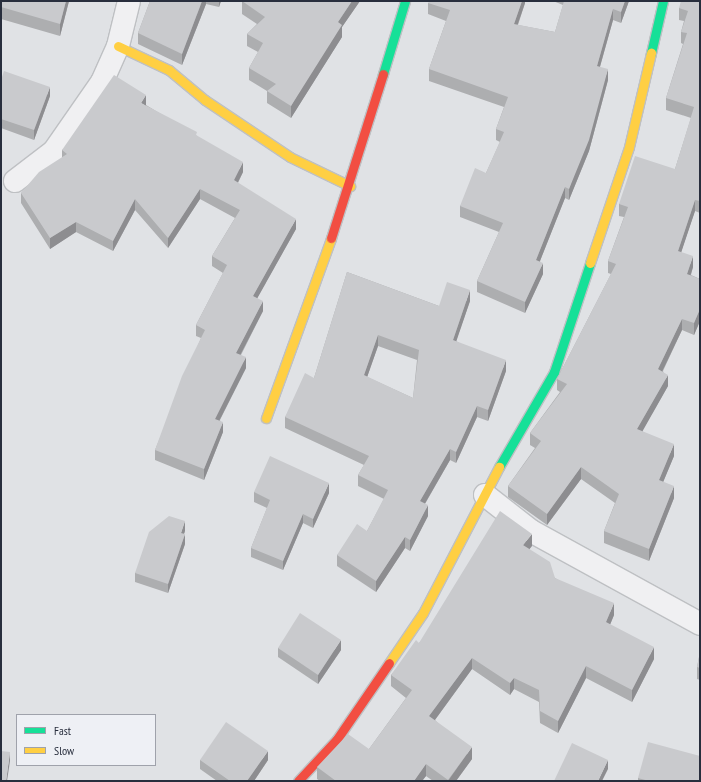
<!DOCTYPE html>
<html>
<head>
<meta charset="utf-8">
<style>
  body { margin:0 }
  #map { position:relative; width:701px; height:782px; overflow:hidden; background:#e0e2e5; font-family:"PT Sans Narrow",sans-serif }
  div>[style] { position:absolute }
  .roads { filter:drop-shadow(1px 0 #bec0c3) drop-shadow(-1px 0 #bec0c3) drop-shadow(0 1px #bec0c3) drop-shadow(0 -1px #bec0c3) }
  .street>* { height:22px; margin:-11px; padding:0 11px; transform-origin:11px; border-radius:11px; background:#f0f0f2 }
  .fast>* { height:9px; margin:-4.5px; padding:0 4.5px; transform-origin:4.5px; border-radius:4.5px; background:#16e098 }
  .slow>* { height:9px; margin:-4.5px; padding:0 4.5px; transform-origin:4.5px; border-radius:4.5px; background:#ffcf43 }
  .jam>* { height:9px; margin:-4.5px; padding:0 4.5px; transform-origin:4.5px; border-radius:4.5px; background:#f24e42 }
  .wall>* { inset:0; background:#adaeb0 }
  .shaded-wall>* { inset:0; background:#8d8d90 }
  .building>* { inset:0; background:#c9cacd }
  span { translate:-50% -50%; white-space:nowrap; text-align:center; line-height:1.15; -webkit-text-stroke:3px #eef0f5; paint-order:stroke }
  .frame { position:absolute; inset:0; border:2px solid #282e3d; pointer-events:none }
  .legend { position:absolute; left:16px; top:714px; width:140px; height:52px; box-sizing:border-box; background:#eef0f5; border:1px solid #9fa2ab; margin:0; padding:5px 7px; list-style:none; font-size:12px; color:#282e3d }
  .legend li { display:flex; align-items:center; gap:8px; height:20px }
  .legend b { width:20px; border:1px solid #9fa2ab }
</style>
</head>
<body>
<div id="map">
  <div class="roads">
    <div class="street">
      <i style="left:15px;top:181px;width:49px;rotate:-37.6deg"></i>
      <i style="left:54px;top:151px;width:84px;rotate:-55.2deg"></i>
      <i style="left:102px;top:82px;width:39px;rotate:-66deg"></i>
      <i style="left:118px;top:46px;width:46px;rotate:-76.3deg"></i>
      <i style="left:485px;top:495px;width:58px;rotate:38deg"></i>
      <i style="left:531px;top:531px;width:193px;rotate:28.8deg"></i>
    </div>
    <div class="fast">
      <i style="left:651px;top:53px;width:53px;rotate:-77deg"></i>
      <i style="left:383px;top:74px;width:76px;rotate:-73.2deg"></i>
      <i style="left:499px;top:467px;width:110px;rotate:-59.9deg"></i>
      <i style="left:554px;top:372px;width:115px;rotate:-71.7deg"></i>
    </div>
    <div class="slow">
      <i style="left:118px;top:46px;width:56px;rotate:25.2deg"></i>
      <i style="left:169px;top:70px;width:47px;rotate:39.8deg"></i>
      <i style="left:205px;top:100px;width:102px;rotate:33.8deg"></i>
      <i style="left:290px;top:157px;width:67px;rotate:25.8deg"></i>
      <i style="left:590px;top:263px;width:122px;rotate:-71.4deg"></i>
      <i style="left:629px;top:147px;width:97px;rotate:-76.8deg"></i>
      <i style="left:266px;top:418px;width:191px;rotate:-70.1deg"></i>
      <i style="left:389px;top:663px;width:60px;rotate:-55.8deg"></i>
      <i style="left:423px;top:613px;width:165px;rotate:-62.5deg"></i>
    </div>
    <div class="jam">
      <i style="left:331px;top:238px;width:172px;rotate:-72.4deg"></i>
      <i style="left:298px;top:781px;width:57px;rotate:-47.1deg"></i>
      <i style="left:337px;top:739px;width:92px;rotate:-55.6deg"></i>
    </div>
  </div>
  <div class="wall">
    <i style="clip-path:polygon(1px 1px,69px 1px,60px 36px,1px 19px)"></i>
    <i style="clip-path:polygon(150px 1px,221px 1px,219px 7px,206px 4px,182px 65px,138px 44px,138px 33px)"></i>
    <i style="clip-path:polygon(242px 1px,360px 1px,342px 27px,342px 37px,291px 118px,267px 103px,267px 91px,249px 80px,249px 68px,258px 52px,247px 46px,247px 34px,257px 24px,242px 14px)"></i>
    <i style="clip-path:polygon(525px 1px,525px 3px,518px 25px,555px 32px,563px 5px,553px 1px,629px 1px,621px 23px,613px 20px,600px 67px,608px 80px,589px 151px,569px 200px,565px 198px,540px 261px,543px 274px,525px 313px,477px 292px,477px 281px,499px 232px,460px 217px,460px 206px,486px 173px,500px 142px,496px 140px,496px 129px,504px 107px,429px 81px,429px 69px,446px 21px,428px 14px,428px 3px)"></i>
    <i style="clip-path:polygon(700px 1px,700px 213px,695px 211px,681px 252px,693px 267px,691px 275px,700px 279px,700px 321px,694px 335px,682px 330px,663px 371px,668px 386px,642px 431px,674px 456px,663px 482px,674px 498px,649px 561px,604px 543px,604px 531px,615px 503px,581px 479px,547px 525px,508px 497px,508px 486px,535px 448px,530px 445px,530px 433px,560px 392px,557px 390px,557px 379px,611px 274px,608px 273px,608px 261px,624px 217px,619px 216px,619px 204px,675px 169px,691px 118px,666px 110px,666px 98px,683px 44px,681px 43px,681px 32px,684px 21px,679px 20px,679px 8px)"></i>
    <i style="clip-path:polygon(1px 80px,50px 96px,34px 140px,1px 128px)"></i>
    <i style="clip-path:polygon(146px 105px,197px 136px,243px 172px,238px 183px,296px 229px,257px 298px,263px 311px,241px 355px,246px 368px,220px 420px,223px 432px,204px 480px,155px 460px,155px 450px,201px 338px,196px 336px,196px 325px,223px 273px,212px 266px,212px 256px,235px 218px,200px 199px,168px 248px,135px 210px,113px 251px,76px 232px,50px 249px,21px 203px,21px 193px,62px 158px,62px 150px)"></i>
    <i style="clip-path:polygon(evenodd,347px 272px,439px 306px,470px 301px,456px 341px,506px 371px,488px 421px,477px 417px,456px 463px,450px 460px,425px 504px,428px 516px,410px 551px,405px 548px,376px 592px,337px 566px,337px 555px,367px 531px,384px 499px,358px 486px,358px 475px,364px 465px,285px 428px,285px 417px,314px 378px,347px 272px,378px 346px,417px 360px,413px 398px,367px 377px,378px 346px)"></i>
    <i style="clip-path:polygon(254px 492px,329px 493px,313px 528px,303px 523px,283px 570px,251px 557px,251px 548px,267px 508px,254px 502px)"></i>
    <i style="clip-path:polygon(185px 531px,184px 534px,185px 544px,168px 593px,135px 582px,135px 573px)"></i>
    <i style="clip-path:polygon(532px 546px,529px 549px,555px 578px,614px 615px,610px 625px,654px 659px,632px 702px,586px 678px,558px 733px,540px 723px,539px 702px,514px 689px,510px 695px,472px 669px,435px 720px,472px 759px,456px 781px,433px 781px,426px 776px,422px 781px,320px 781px,317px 779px,317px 767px,369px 749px,406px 698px,391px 686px,391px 675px,419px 643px)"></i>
    <i style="clip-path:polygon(278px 648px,341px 650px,318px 684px,278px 657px)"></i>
    <i style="clip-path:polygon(700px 652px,700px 680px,697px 679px,697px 667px)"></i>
    <i style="clip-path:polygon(200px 760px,268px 760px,254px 781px,217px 781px,200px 769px)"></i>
    <i style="clip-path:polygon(638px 778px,700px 781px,638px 781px)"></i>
  </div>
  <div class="shaded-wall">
    <i style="clip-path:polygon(66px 1px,69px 1px,60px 36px,60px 24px)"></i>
    <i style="clip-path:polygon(202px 1px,206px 1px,206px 4px,182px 65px,182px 54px)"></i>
    <i style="clip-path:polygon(219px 1px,221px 1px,219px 7px)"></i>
    <i style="clip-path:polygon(352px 1px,360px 1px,342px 27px,342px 37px,291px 118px,291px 106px,338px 22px)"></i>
    <i style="clip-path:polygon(522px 1px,525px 1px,525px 3px,514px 35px,514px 24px)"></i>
    <i style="clip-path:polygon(625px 1px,629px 1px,621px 23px,621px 12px)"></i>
    <i style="clip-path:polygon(613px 9px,613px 20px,597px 77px,597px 66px)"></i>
    <i style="clip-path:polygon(608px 69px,608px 80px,589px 151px,569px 200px,569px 189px)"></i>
    <i style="clip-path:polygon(50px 87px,50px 96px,34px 140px,34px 130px)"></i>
    <i style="clip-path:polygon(146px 95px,146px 106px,141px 103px)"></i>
    <i style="clip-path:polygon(243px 162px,243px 172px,234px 190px,234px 180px)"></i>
    <i style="clip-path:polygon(565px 187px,565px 198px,536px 271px,536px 260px)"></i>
    <i style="clip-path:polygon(200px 189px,200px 199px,168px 248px,168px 238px)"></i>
    <i style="clip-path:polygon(135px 199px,135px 210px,113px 251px,113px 241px)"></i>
    <i style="clip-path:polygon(695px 200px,695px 211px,678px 262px,678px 251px)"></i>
    <i style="clip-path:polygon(296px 219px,296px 229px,253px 306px,253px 296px)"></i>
    <i style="clip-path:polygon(76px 222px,76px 232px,50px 249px,50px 238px)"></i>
    <i style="clip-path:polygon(693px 256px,693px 267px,687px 286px,687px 274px)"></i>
    <i style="clip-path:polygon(543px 263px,543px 274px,525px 313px,525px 302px)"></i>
    <i style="clip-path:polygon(470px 290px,470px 301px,453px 351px,453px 340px)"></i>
    <i style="clip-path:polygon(263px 301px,263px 311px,236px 363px,236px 353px)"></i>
    <i style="clip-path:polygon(700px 309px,700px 321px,694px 335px,694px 323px)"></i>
    <i style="clip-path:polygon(682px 319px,682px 330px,658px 380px,658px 369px)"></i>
    <i style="clip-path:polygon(378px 335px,378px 346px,364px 386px,364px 375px)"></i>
    <i style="clip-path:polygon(246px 357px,246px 368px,215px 429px,215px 419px)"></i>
    <i style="clip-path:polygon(506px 360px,506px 371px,488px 421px,488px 410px)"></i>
    <i style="clip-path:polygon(668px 375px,668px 386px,637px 441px,637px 429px)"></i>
    <i style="clip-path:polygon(477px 406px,477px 417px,456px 463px,456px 452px)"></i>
    <i style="clip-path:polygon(223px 422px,223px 432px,204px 480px,204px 469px)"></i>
    <i style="clip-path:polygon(674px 444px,674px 456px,659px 492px,659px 480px)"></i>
    <i style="clip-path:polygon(450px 449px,450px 460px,420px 512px,420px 501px)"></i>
    <i style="clip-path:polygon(581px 467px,581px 479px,547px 525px,547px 514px)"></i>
    <i style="clip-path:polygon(329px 483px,329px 493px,313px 528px,313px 519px)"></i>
    <i style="clip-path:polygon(674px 486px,674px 498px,649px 561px,649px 549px)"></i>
    <i style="clip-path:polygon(428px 505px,428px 516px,410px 551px,410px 540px)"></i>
    <i style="clip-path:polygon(303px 514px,303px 523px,283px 570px,283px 561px)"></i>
    <i style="clip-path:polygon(185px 521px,185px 531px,181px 542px,181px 533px)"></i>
    <i style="clip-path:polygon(185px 534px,185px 544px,168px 593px,168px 584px)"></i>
    <i style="clip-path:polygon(532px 534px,532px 546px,523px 557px,523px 545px)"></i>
    <i style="clip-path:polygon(405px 537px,405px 548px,376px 592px,376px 581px)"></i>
    <i style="clip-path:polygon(614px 603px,614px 615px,606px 634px,606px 622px)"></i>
    <i style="clip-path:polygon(341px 640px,341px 650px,318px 684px,318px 675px)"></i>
    <i style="clip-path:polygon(654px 647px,654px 659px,632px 702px,632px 690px)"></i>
    <i style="clip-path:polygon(472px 658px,472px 669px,429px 728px,429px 716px)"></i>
    <i style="clip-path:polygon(586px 666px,586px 678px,558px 733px,558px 721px)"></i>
    <i style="clip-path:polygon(514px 678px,514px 689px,510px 695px,510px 683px)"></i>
    <i style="clip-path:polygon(472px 747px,472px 759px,456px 781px,448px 781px)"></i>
    <i style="clip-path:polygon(268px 751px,268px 760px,254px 781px,247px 781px)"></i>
    <i style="clip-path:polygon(10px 752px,10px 761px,7px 781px,6px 781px)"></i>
    <i style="clip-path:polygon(608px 760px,608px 769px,602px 781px,598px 781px)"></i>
    <i style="clip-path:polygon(426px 764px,426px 776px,422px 781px,414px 781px)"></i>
  </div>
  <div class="building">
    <i style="clip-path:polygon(1px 1px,66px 1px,60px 24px,1px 7px)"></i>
    <i style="clip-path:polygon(150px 1px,202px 1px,182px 54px,138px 33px)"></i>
    <i style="clip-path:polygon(242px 1px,352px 1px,338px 22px,342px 25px,291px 106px,267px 91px,276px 84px,249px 68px,263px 43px,247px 34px,265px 17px)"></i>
    <i style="clip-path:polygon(429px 1px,522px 1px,514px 24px,555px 32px,564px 1px,625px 1px,621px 12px,613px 9px,597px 66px,608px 69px,589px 140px,569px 189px,565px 187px,536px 260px,543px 263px,525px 302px,477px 281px,503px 223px,460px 206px,475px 168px,486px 173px,504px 132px,496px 129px,508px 97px,429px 69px,450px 10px,428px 3px)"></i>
    <i style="clip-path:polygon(681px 1px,700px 1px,700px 201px,695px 200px,678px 251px,693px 256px,687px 274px,700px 279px,700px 309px,694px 323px,682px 319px,658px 369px,668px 375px,637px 429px,674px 444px,659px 480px,674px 486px,649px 549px,604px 531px,619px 494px,581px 467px,547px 514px,508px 486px,541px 441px,530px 433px,567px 384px,557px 379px,616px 264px,608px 261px,628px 207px,619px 204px,635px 156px,675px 169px,694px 107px,666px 98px,687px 33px,681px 32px,688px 11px,679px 8px)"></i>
    <i style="clip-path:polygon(4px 71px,50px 87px,34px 130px,1px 119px,1px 80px)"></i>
    <i style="clip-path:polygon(114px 75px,146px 95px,141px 103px,197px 132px,196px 135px,243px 162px,234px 180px,296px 219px,253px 296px,263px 301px,236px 353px,246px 357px,215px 419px,223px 422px,204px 469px,155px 450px,182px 376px,205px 330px,196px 325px,227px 265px,212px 256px,240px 210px,200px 189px,168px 238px,135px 199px,113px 241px,76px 222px,50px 238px,21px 193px,39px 172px,67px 154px,62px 150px)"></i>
    <i style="clip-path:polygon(evenodd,347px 272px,439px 306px,447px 282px,470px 290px,453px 340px,506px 360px,488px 410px,477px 406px,456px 452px,450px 449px,420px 501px,428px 505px,410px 540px,405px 537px,376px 581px,337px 555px,357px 524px,367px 531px,388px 490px,358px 475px,369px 456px,285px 417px,305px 373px,314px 378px,347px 272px,378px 335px,419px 350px,413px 398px,364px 375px,378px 335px)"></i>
    <i style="clip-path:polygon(270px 456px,329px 483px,313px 519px,303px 514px,283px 561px,251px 548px,270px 500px,254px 492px)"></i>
    <i style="clip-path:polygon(500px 511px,532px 534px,523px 545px,550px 562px,555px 578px,614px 603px,606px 622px,654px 647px,632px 690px,586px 666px,558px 721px,540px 711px,539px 690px,514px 678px,510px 683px,472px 658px,429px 716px,472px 747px,448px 780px,426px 764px,414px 781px,336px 781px,317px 767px,348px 734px,369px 749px,412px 690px,391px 675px,416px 640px,419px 643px)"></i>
    <i style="clip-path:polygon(169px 516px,185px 521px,181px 533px,185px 534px,168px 584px,135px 573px,149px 532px)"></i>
    <i style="clip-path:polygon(300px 613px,341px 640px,318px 675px,278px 648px)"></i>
    <i style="clip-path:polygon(700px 652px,700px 668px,697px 667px)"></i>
    <i style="clip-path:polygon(226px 722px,268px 751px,247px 781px,230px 781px,200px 760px)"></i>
    <i style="clip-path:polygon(648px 742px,700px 756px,700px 781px,649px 781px,638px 778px)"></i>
    <i style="clip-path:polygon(572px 743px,608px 760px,598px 781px,554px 781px)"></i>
    <i style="clip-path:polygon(1px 751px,10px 752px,6px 781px,1px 781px)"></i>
  </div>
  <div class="frame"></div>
  <ul class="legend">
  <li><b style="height:5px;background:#16e098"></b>Fast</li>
  <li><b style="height:5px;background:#ffcf43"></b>Slow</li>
  </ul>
</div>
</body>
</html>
